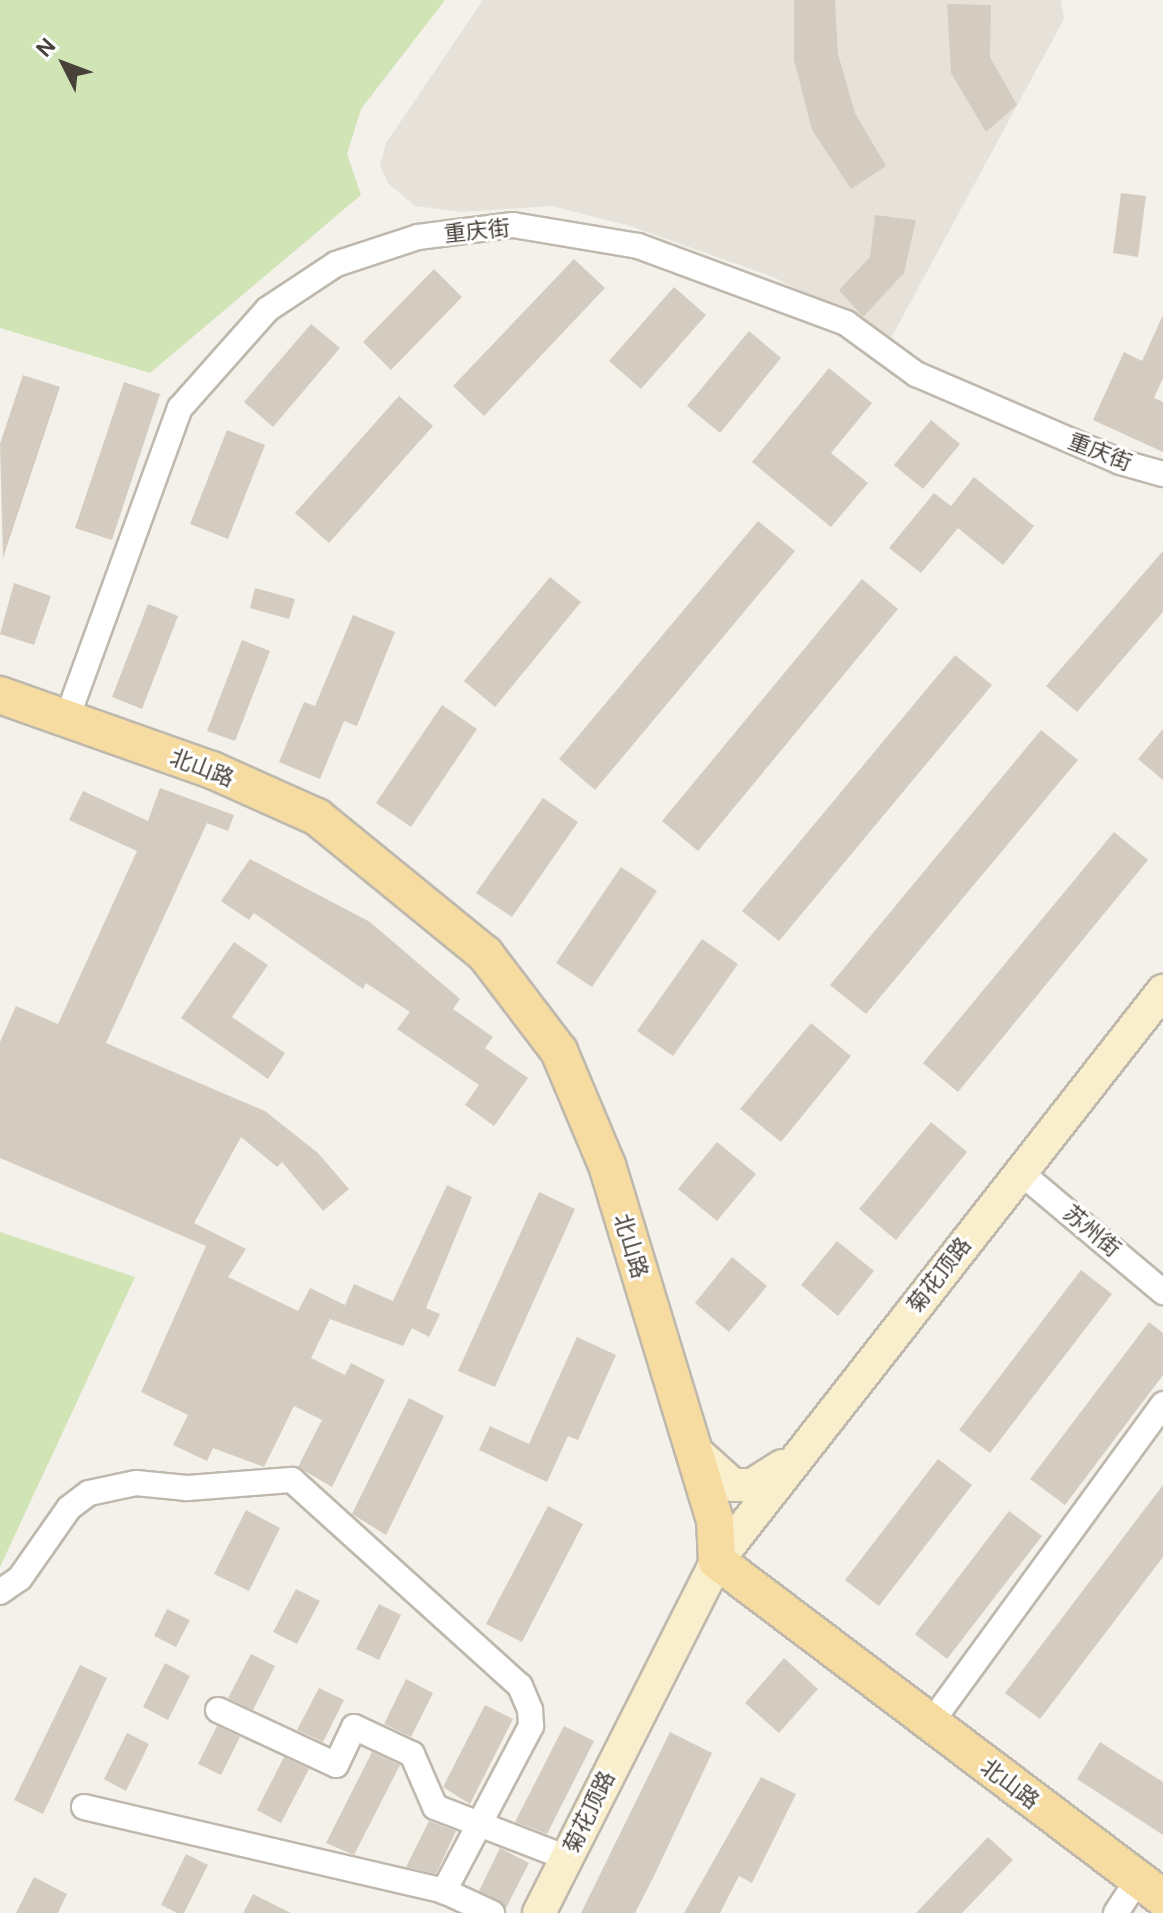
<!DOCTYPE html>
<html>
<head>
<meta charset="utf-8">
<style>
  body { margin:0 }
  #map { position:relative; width:1163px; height:1913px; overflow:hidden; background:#f4f1ea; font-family:"DM Sans","Noto Sans SC",sans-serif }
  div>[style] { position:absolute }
  .residential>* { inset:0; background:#e7e2d9 }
  .green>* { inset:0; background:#d0e4b6 }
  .building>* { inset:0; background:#d4ccc0 }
  .roads { filter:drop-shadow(2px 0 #beb8ad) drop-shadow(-2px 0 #beb8ad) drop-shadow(0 2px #beb8ad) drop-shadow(0 -2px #beb8ad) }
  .street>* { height:24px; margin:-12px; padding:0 12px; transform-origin:12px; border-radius:12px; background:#fff }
  .secondary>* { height:32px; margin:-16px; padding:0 16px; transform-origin:16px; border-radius:16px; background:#faefcd }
  .primary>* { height:36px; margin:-18px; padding:0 18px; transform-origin:18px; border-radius:18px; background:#f6dca1 }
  span { translate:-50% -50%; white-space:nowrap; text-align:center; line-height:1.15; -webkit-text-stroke:6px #fff; paint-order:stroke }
  .street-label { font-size:22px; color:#474139 }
  .north { position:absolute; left:24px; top:24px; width:80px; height:80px; -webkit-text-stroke:6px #fff; paint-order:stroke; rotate:312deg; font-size:22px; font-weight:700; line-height:32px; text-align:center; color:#474139 }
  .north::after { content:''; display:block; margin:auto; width:28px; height:36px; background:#474139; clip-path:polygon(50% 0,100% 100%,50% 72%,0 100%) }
</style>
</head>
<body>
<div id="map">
  <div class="residential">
    <i style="clip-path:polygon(483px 0,1061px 0,1064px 19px,891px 338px,773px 277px,630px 226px,552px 206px,462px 212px,415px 206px,388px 183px,380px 166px,386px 143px)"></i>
  </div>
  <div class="green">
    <i style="clip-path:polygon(0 0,445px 0,361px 109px,347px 154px,361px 195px,150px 373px,0 328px)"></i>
    <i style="clip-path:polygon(0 1232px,135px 1277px,0 1567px)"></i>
  </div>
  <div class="building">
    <i style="clip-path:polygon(794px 0,835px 0,838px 54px,855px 113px,886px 166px,851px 189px,812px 130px,794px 60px)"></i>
    <i style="clip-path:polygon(947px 4px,991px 5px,990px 57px,1017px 105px,986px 132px,951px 73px)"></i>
    <i style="clip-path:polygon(1121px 193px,1146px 196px,1138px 257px,1113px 253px)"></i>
    <i style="clip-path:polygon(875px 215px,916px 220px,904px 273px,863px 317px,839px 290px,870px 257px)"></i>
    <i style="clip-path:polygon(574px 259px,605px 288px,484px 416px,453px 386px)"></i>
    <i style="clip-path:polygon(434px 269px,462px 297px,391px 370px,363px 342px)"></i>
    <i style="clip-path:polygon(674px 287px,706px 315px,641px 389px,609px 361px)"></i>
    <i style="clip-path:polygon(1163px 315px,1163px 378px,1154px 398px,1163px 402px,1163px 452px,1093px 420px,1124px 352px,1142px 361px)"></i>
    <i style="clip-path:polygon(311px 324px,340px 348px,273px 427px,244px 402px)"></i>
    <i style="clip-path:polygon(749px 331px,781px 358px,720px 433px,687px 406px)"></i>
    <i style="clip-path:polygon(829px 368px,872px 403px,831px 453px,868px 483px,831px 527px,752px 462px)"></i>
    <i style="clip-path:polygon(23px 375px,60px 387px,3px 558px,0 444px)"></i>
    <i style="clip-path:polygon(124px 382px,160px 394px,112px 540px,75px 528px)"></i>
    <i style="clip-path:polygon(399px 396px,433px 426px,329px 543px,295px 513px)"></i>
    <i style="clip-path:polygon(931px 420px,960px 444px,923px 489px,894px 465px)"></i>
    <i style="clip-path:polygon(227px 430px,265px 445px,228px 539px,190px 524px)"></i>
    <i style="clip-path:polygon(974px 477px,1034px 526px,1003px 565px,958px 528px,921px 573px,889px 548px,934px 493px,951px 506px)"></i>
    <i style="clip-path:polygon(758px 521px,795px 551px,595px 790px,559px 759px)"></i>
    <i style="clip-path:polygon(1163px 551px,1163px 612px,1077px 712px,1046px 686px)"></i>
    <i style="clip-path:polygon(550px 577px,581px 602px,495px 707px,464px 681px)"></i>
    <i style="clip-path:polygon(862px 579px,898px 609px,698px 851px,662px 821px)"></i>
    <i style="clip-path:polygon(14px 583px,51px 596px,34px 645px,0 634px)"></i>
    <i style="clip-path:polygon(255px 588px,295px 599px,289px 619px,250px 608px)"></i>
    <i style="clip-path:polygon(148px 604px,178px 616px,142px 709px,112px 697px)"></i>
    <i style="clip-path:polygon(353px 615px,395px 632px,357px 726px,344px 721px,320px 779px,279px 762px,304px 702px,315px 706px)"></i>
    <i style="clip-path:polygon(242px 640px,270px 651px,235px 741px,207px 731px)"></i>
    <i style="clip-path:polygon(955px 655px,992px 685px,779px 941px,742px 911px)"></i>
    <i style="clip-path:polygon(442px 705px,477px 729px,411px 827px,376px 803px)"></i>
    <i style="clip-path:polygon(1163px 729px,1163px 780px,1138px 759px)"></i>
    <i style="clip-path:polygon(1041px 730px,1078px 760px,866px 1014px,830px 985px)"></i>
    <i style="clip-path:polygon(160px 788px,234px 815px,228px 831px,207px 823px,106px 1043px,265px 1111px,318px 1153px,349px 1189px,323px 1211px,282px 1162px,277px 1167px,241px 1137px,194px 1223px,246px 1249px,228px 1277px,298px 1311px,310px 1288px,345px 1305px,354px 1284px,393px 1301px,447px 1185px,472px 1197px,426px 1308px,440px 1314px,429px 1337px,412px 1328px,403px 1346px,330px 1319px,311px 1358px,345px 1375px,351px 1363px,385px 1380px,332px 1487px,298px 1467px,322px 1420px,294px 1406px,264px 1467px,213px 1448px,207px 1461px,173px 1445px,188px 1415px,141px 1392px,206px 1246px,0 1158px,0 1042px,16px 1006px,58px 1024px,137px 851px,69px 820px,83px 791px,148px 821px)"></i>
    <i style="clip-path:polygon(543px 798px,578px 822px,512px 917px,476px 893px)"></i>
    <i style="clip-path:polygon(1114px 832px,1148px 860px,958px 1092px,923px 1063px)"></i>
    <i style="clip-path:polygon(250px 859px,370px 922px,460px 999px,453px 1009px,493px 1037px,485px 1048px,528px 1078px,494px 1126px,465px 1105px,479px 1085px,397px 1029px,410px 1012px,366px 983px,363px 989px,254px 913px,249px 920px,221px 901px)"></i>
    <i style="clip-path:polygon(621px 867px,657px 891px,592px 987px,556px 963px)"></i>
    <i style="clip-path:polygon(702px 939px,738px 964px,673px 1056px,637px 1031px)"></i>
    <i style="clip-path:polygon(234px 942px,268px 965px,232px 1017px,285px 1053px,268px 1079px,181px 1018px)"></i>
    <i style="clip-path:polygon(811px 1023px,851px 1056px,781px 1142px,740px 1109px)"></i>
    <i style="clip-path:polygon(931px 1122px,967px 1152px,896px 1240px,859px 1209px)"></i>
    <i style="clip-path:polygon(717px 1142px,756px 1174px,717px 1221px,678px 1189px)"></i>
    <i style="clip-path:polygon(539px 1192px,575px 1209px,495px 1387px,458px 1371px)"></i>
    <i style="clip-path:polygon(837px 1241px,874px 1271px,838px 1316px,801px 1285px)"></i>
    <i style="clip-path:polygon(732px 1257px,767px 1286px,729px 1332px,695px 1303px)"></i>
    <i style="clip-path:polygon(1081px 1270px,1112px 1294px,990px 1453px,959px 1430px)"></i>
    <i style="clip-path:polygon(1149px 1322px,1163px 1333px,1163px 1375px,1065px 1505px,1030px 1479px)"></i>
    <i style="clip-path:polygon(577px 1337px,616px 1355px,578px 1440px,568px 1436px,547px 1482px,479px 1450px,490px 1426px,529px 1444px)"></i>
    <i style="clip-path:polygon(409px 1398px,444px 1416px,386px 1535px,352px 1514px)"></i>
    <i style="clip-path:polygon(938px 1459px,972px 1485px,879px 1606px,845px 1580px)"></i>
    <i style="clip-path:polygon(1163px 1485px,1163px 1557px,1040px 1719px,1005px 1693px)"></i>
    <i style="clip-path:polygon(548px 1506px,583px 1524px,522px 1642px,486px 1624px)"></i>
    <i style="clip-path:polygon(246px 1510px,280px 1528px,249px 1591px,214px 1574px)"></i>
    <i style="clip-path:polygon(1009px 1511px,1042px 1536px,947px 1659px,915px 1634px)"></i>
    <i style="clip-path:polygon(296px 1589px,320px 1601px,297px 1644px,273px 1632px)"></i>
    <i style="clip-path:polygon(379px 1604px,401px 1615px,379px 1660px,356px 1649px)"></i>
    <i style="clip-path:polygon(167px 1609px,190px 1620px,176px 1647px,154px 1636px)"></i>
    <i style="clip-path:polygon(251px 1654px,275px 1666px,253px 1710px,228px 1698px)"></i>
    <i style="clip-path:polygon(784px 1658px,818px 1689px,779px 1733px,745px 1703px)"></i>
    <i style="clip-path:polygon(165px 1663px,190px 1676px,168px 1720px,143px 1707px)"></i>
    <i style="clip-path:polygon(80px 1665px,107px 1678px,43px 1814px,14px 1800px)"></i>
    <i style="clip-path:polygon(406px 1679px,433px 1693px,411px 1737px,384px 1724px)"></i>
    <i style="clip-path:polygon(319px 1688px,344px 1700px,323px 1742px,297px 1730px)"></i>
    <i style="clip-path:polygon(485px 1705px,513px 1719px,470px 1804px,443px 1787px)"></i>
    <i style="clip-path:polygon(217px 1726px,240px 1737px,221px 1775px,198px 1764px)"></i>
    <i style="clip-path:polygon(564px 1726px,594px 1741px,547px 1834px,515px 1822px)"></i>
    <i style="clip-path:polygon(670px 1732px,712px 1753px,654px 1876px,635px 1913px,581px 1913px)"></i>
    <i style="clip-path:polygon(127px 1733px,149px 1744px,126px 1791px,104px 1779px)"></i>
    <i style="clip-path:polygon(1100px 1742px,1163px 1782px,1163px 1835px,1077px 1779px)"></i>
    <i style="clip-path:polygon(372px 1752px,400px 1765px,354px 1855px,326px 1843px)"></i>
    <i style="clip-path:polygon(284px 1757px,309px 1769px,281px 1823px,257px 1810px)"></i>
    <i style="clip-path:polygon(761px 1777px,796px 1794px,752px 1883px,739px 1876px,720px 1913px,684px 1913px)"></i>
    <i style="clip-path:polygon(429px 1821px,456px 1831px,436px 1874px,406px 1867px)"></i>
    <i style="clip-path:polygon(988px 1837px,1013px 1860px,962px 1913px,916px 1913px)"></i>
    <i style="clip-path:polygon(500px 1848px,529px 1863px,506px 1908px,479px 1891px)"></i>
    <i style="clip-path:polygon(186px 1854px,208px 1865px,184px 1913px,177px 1913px,161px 1905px)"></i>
    <i style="clip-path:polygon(34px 1877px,67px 1894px,58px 1913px,16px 1913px)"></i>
    <i style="clip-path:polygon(253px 1894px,291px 1913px,243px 1913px)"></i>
  </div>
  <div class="roads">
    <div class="street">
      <i style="left:67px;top:718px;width:330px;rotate:-70deg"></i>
      <i style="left:180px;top:408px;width:132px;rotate:-48.4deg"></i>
      <i style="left:268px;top:309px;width:82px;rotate:-33.5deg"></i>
      <i style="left:336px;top:264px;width:86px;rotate:-18.2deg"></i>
      <i style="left:418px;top:237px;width:96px;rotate:-7.2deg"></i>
      <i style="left:513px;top:225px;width:127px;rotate:9.5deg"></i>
      <i style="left:638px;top:246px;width:222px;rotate:20.3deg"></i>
      <i style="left:846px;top:323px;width:87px;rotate:36.1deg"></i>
      <i style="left:916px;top:374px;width:222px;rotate:23.3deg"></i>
      <i style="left:1120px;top:462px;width:45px;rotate:15.6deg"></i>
      <i style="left:1020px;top:1172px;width:187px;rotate:40deg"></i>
      <i style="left:0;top:1592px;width:24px;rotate:-35deg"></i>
      <i style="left:20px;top:1578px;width:85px;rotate:-55deg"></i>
      <i style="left:69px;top:1508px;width:25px;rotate:-37deg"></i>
      <i style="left:89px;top:1493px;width:48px;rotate:-12deg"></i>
      <i style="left:136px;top:1483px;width:51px;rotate:5.6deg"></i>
      <i style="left:187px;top:1488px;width:105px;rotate:-4.4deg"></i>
      <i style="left:292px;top:1480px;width:307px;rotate:42.1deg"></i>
      <i style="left:520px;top:1686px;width:26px;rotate:67deg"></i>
      <i style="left:530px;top:1710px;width:16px;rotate:86deg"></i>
      <i style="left:531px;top:1726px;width:187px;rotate:117.8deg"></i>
      <i style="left:218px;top:1710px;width:130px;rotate:25deg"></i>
      <i style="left:336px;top:1765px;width:42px;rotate:-64.7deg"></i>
      <i style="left:354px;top:1727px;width:64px;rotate:25deg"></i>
      <i style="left:412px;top:1754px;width:58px;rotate:66.5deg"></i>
      <i style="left:435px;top:1807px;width:142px;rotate:21.1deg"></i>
      <i style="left:930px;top:1724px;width:396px;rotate:-53.9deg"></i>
      <i style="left:84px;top:1807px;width:370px;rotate:13.1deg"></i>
      <i style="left:444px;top:1891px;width:53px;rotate:24.6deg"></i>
      <i style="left:1116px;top:1913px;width:38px;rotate:-57deg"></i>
    </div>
    <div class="secondary">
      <i style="left:694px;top:1450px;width:52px;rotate:41.9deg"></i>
      <i style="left:733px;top:1485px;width:19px"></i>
      <i style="left:752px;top:1485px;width:36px;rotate:-32deg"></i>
      <i style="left:539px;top:1913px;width:394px;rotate:-63.2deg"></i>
      <i style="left:717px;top:1561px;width:724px;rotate:-51.96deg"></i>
    </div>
    <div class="primary">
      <i style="left:0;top:695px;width:225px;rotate:19.5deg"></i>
      <i style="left:212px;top:770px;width:115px;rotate:24.1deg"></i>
      <i style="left:317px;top:817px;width:217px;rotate:39.2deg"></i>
      <i style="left:485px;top:954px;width:122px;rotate:52.7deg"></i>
      <i style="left:559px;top:1051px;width:124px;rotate:67.2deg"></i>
      <i style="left:607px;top:1165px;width:371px;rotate:73.1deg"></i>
      <i style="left:715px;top:1520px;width:41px;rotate:87.2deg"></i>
      <i style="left:717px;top:1561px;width:559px;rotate:37.07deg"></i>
    </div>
  </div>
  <div class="street-label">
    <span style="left:477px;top:231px;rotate:-6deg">重庆街</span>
    <span style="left:1100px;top:452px;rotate:21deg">重庆街</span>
    <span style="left:202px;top:768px;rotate:21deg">北山路</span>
    <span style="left:1092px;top:1231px;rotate:40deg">苏州街</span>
    <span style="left:631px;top:1246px;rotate:73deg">北山路</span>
    <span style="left:939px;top:1275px;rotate:-52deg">菊花顶路</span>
    <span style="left:1010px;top:1784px;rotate:37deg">北山路</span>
    <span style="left:589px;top:1812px;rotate:-64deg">菊花顶路</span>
  </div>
  <div class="north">N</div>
</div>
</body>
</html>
